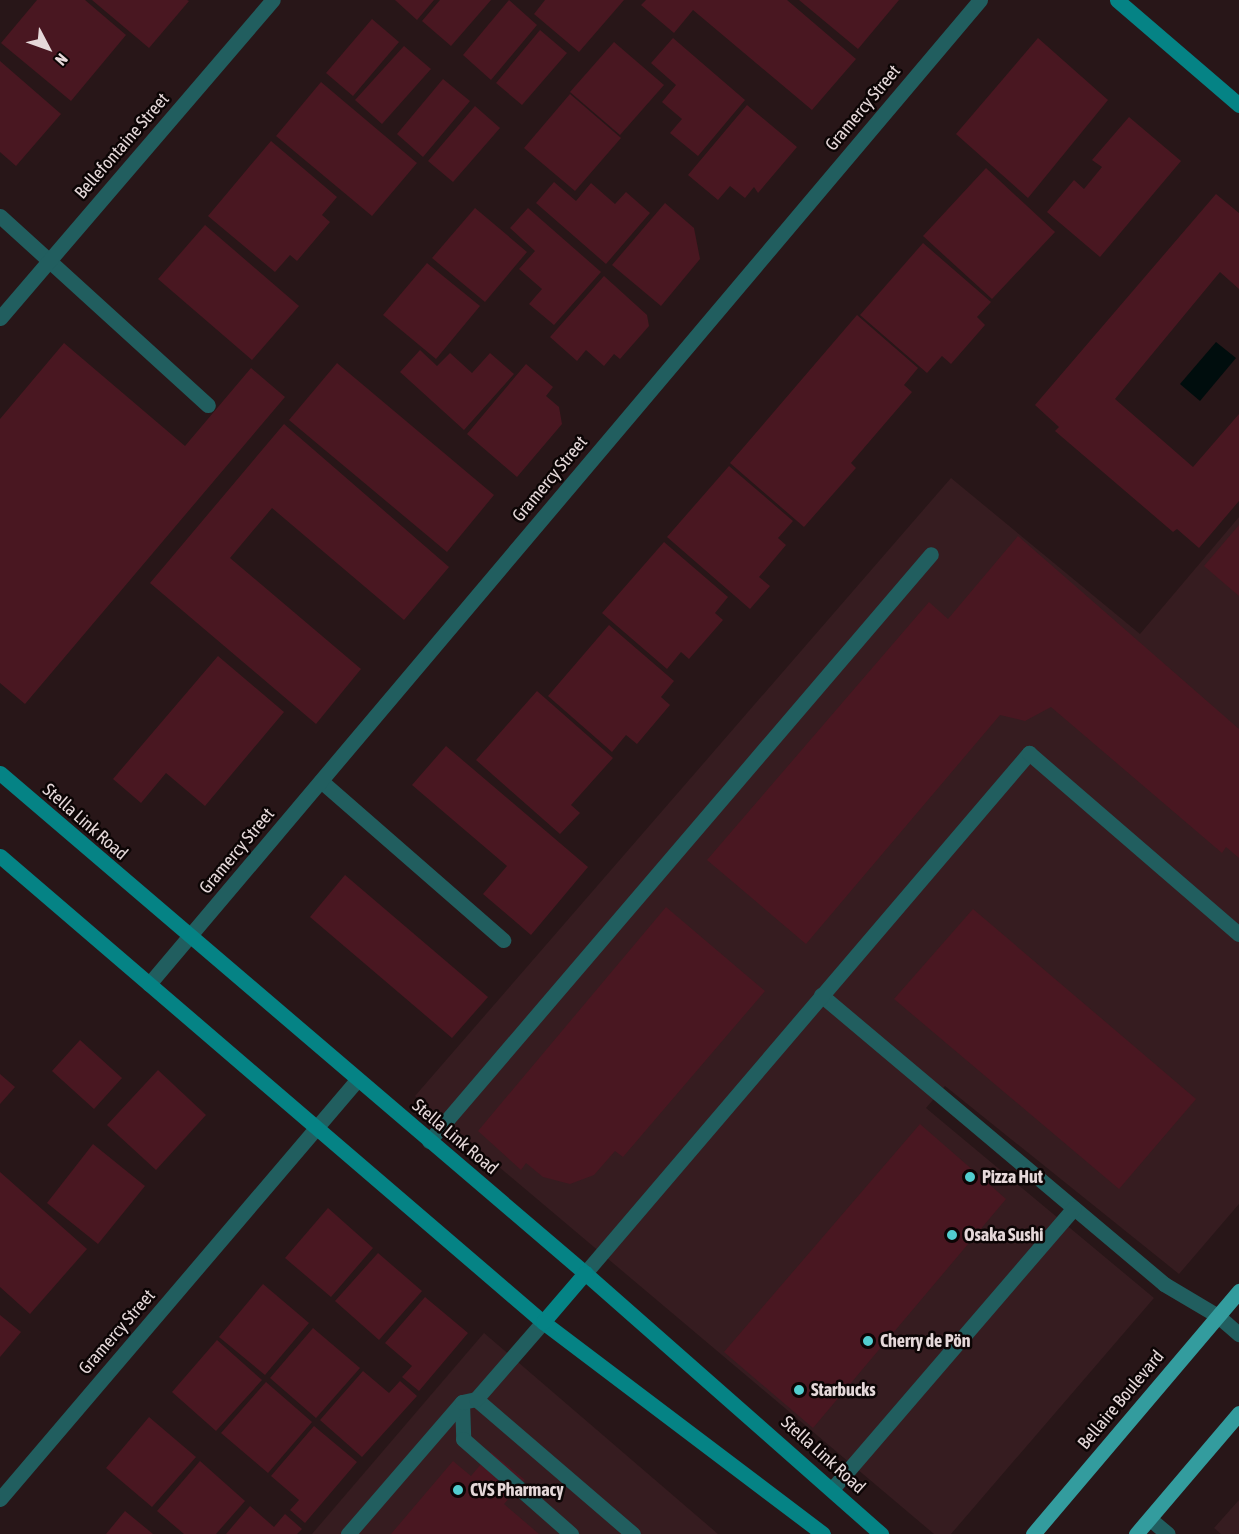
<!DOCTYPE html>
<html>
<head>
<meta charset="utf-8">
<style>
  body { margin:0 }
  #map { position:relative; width:1239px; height:1534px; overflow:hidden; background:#281618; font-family:"Asap Condensed",sans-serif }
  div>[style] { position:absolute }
  .built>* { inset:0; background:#361c20 }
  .water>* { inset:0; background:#000d0d }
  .building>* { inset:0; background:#491721 }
  .lane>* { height:15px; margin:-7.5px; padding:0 7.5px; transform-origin:7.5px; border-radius:7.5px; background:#215e5f }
  .street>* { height:15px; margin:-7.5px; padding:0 7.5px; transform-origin:7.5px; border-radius:7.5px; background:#215e5f }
  .secondary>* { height:15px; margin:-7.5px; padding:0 7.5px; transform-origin:7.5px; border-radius:7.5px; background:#058385 }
  .primary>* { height:15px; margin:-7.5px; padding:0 7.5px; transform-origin:7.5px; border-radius:7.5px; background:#339c9e }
  .dots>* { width:16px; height:16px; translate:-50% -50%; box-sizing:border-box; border:3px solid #0c0505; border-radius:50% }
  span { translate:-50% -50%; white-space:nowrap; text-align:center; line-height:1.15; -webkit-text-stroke:5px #0c0505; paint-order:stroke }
  .street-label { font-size:18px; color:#e5d8d9 }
  .poi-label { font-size:18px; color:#e5d8d9; font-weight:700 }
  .left { translate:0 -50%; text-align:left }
  .north { position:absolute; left:18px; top:18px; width:60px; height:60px; -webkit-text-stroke:4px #0c0505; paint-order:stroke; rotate:131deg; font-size:16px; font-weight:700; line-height:24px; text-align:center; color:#e5d8d9 }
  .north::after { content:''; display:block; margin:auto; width:21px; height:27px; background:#e5d8d9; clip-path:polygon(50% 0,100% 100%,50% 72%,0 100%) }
</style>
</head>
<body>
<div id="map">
  <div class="built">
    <i style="clip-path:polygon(951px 478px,1140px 634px,1239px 517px,1239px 1204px,1179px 1274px,945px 1086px,926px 1108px,1154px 1298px,951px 1534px,934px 1534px,415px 1096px)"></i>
    <i style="clip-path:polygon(484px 1333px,718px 1534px,312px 1534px)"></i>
    <i style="clip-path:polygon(1239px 1500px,1239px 1534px,1221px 1534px,1214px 1528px)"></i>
  </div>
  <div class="water">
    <i style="clip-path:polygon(1216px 342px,1236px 358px,1200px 401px,1180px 384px)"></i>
  </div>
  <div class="building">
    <i style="clip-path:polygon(37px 0,85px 0,126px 35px,71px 101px,1px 43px)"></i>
    <i style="clip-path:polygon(92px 0,187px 0,189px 1px,149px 48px)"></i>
    <i style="clip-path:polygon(395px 0,434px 0,417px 20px)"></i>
    <i style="clip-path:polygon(440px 0,491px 0,451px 46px,422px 21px)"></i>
    <i style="clip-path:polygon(509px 0,537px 25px,491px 80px,463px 55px)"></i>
    <i style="clip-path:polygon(545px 0,624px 0,579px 52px,534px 14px)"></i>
    <i style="clip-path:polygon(646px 0,787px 0,856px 59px,812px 110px,693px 10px,674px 33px,641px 5px)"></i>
    <i style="clip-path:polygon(799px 0,899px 0,858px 49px)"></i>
    <i style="clip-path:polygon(372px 19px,399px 42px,353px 96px,326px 73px)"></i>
    <i style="clip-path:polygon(540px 30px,567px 53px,522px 105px,496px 83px)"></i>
    <i style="clip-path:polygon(673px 38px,745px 100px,698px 156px,670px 133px,682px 119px,662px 102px,676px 85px,651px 63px)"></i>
    <i style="clip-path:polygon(1038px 38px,1108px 100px,1028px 198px,956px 134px)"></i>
    <i style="clip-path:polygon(614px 42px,664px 85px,620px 135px,570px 92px)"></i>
    <i style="clip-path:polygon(404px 46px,431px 69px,382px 124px,355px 100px)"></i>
    <i style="clip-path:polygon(0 61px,61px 114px,16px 166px,0 152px)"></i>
    <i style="clip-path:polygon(443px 79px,470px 101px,423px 157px,397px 134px)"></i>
    <i style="clip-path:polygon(321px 82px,417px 163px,372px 216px,276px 136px)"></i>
    <i style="clip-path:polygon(570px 94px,621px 138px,575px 191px,524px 148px)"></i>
    <i style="clip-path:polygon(747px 105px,797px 147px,758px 193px,754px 187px,745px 198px,730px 186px,718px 200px,688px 175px)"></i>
    <i style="clip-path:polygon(475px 106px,500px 128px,453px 182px,428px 161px)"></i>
    <i style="clip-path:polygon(1129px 117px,1181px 161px,1100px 257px,1047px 212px,1074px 180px,1084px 189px,1102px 167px,1092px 160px)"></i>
    <i style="clip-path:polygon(271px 141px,337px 197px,322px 215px,330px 222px,297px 261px,290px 255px,275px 272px,208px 216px)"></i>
    <i style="clip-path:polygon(986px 168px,1055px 232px,992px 299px,923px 236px)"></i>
    <i style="clip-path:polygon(554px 182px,576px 201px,591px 183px,615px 204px,626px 192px,650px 213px,606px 264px,536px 203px)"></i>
    <i style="clip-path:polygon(1216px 194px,1239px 213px,1239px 289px,1220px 272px,1115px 399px,1193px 467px,1239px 414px,1239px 501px,1199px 548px,1177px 529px,1173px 532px,1055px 431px,1059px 427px,1035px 405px)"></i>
    <i style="clip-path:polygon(665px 203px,694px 228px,700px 259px,661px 306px,612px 265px)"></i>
    <i style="clip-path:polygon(475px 208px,527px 252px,485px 302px,432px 258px)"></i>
    <i style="clip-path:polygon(528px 208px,601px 272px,554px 325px,529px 304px,542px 289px,519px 269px,535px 251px,510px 228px)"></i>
    <i style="clip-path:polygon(205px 225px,299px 306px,252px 360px,158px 279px)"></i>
    <i style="clip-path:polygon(923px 243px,991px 302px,977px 317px,985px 325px,951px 364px,942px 356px,927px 373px,860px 315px)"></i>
    <i style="clip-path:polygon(427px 263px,480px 306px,436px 359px,383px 315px)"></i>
    <i style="clip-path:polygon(604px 276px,647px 315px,649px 326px,620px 359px,614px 354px,604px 366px,586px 350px,577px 361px,550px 337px)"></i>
    <i style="clip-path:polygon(857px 315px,918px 368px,904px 385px,912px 392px,851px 463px,856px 468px,804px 527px,730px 463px)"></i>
    <i style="clip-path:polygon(64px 343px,185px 446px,251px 368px,285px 397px,25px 704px,0 683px,0 419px)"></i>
    <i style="clip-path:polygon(420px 350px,437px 366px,450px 353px,472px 373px,490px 353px,514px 374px,464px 430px,400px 372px)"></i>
    <i style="clip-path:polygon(337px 363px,494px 495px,447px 552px,289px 420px)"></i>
    <i style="clip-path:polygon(526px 364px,553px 387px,546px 396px,559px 407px,562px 424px,517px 477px,467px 434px)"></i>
    <i style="clip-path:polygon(284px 424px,449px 567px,404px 620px,272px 508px,230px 558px,361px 669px,316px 724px,150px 583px)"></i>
    <i style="clip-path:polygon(729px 466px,793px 521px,778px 538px,786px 545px,759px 577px,770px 586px,750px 609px,667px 537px)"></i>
    <i style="clip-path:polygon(1239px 525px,1239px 596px,1204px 566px)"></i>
    <i style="clip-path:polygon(1018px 536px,1239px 729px,1239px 858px,1226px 847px,1222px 853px,1051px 707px,1025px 721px,1000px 715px,806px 944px,707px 860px,929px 602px,948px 619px)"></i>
    <i style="clip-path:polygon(664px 542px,728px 597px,715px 613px,723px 620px,689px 659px,681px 652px,667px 669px,602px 613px)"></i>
    <i style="clip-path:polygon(609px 625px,674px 681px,661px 697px,670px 705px,637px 744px,626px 735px,612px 752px,548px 696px)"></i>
    <i style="clip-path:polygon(218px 656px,284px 712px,205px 806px,166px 773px,141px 803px,113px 779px)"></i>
    <i style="clip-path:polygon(537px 691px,613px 758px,571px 805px,580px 813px,560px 834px,476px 760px)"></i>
    <i style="clip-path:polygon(446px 746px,588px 867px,531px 935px,483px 894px,507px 866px,412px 785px)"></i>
    <i style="clip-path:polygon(345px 875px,488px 997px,452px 1038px,310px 917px)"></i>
    <i style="clip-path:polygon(666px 907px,765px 991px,623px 1157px,615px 1151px,594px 1175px,570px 1184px,543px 1177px,526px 1163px,521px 1170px,478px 1131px)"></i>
    <i style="clip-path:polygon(973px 909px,1196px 1099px,1119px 1189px,894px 999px)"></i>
    <i style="clip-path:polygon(80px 1040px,122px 1078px,94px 1109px,52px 1071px)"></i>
    <i style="clip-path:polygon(158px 1070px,206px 1115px,156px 1170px,107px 1125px)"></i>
    <i style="clip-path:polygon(0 1074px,15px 1087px,0 1104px)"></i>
    <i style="clip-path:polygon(920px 1124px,1006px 1199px,813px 1428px,724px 1352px)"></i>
    <i style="clip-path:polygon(93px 1144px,145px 1186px,98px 1244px,47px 1203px)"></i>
    <i style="clip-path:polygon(0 1172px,87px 1249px,30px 1314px,0 1287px)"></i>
    <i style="clip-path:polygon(328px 1208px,373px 1248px,331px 1297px,285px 1258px)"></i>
    <i style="clip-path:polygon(378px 1253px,422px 1291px,379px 1340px,335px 1301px)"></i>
    <i style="clip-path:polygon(263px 1284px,309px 1323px,265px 1375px,219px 1337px)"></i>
    <i style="clip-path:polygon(425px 1297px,468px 1333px,419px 1391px,402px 1377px,412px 1366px,385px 1343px)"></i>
    <i style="clip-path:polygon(0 1315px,21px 1332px,0 1357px)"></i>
    <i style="clip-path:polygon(313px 1328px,360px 1368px,316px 1418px,270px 1378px)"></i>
    <i style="clip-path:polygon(217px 1340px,262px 1380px,216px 1431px,172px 1392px)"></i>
    <i style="clip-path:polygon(363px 1371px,389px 1393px,400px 1381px,417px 1396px,362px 1457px,320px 1420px)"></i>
    <i style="clip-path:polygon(266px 1382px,312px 1422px,268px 1473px,221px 1433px)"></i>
    <i style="clip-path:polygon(149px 1417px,196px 1457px,152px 1507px,106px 1468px)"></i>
    <i style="clip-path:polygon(314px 1426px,357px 1462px,305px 1523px,290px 1510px,299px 1500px,271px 1476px)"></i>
    <i style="clip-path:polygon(491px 1452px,525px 1480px,504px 1504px,539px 1534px,391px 1534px,453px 1461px,471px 1476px)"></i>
    <i style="clip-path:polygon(200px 1461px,245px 1501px,216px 1534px,184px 1534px,157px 1511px)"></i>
    <i style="clip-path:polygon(250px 1506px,274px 1527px,285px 1514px,302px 1529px,297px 1534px,226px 1534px)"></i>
    <i style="clip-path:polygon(125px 1511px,153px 1534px,106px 1534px)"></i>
  </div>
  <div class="lane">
    <i style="left:0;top:216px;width:281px;rotate:42.3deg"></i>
    <i style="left:321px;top:781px;width:242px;rotate:41.1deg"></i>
    <i style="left:821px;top:995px;width:449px;rotate:40.1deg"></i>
    <i style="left:1164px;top:1284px;width:63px;rotate:30.7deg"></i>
    <i style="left:429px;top:1141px;width:772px;rotate:-49.46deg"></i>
    <i style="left:585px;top:1273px;width:684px;rotate:-49.51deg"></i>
    <i style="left:1029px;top:753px;width:277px;rotate:40.8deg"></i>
    <i style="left:476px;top:1399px;width:207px;rotate:40.7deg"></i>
    <i style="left:462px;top:1402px;width:37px;rotate:88deg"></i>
    <i style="left:463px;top:1439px;width:144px;rotate:41.3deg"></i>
    <i style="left:833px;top:1488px;width:369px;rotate:-49.3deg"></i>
    <i style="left:1150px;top:1519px;width:23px;rotate:40deg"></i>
    <i style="left:348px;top:1534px;width:174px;rotate:-49.2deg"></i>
    <i style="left:462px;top:1402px;width:14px;rotate:-12deg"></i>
    <i style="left:476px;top:1399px;width:102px;rotate:-49deg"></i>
  </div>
  <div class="street">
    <i style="left:0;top:318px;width:419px;rotate:-49.4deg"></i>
    <i style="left:149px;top:984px;width:1288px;rotate:-49.82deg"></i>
    <i style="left:1218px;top:1316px;width:28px;rotate:41deg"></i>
    <i style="left:0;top:1499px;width:550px;rotate:-49.57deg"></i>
  </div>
  <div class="secondary">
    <i style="left:1117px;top:0;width:161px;rotate:40.7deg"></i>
    <i style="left:0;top:773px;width:770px;rotate:40.52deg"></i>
    <i style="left:585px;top:1273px;width:395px;rotate:41.4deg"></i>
    <i style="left:0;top:856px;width:716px;rotate:40.64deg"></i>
    <i style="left:543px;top:1322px;width:351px;rotate:37.1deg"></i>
    <i style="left:543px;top:1322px;width:65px;rotate:-49.4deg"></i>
  </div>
  <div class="primary">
    <i style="left:1033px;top:1534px;width:319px;rotate:-49.7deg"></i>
    <i style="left:1136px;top:1534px;width:159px;rotate:-49.6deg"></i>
  </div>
  <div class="dots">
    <i style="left:970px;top:1177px;background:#52cdcf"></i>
    <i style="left:952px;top:1235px;background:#52cdcf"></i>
    <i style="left:868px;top:1341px;background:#52cdcf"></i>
    <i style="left:799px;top:1390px;background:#52cdcf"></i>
    <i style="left:458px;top:1490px;background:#52cdcf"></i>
  </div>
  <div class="street-label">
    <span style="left:863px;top:108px;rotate:-50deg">Gramercy Street</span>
    <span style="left:122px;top:146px;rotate:-49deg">Bellefontaine Street</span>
    <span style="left:550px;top:479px;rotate:-50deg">Gramercy Street</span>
    <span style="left:85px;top:822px;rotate:41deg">Stella Link Road</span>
    <span style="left:237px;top:851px;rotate:-50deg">Gramercy Street</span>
    <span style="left:455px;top:1137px;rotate:40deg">Stella Link Road</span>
    <span style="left:117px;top:1332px;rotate:-49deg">Gramercy Street</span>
    <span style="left:1121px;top:1400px;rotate:-50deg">Bellaire Boulevard</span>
    <span style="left:823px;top:1455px;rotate:42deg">Stella Link Road</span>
  </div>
  <div class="poi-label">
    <span class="left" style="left:982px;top:1177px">Pizza Hut</span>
    <span class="left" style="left:964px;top:1235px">Osaka Sushi</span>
    <span class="left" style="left:880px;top:1341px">Cherry de Pön</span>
    <span class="left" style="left:811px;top:1390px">Starbucks</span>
    <span class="left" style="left:470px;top:1490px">CVS Pharmacy</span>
  </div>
  <div class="north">N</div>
</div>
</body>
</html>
